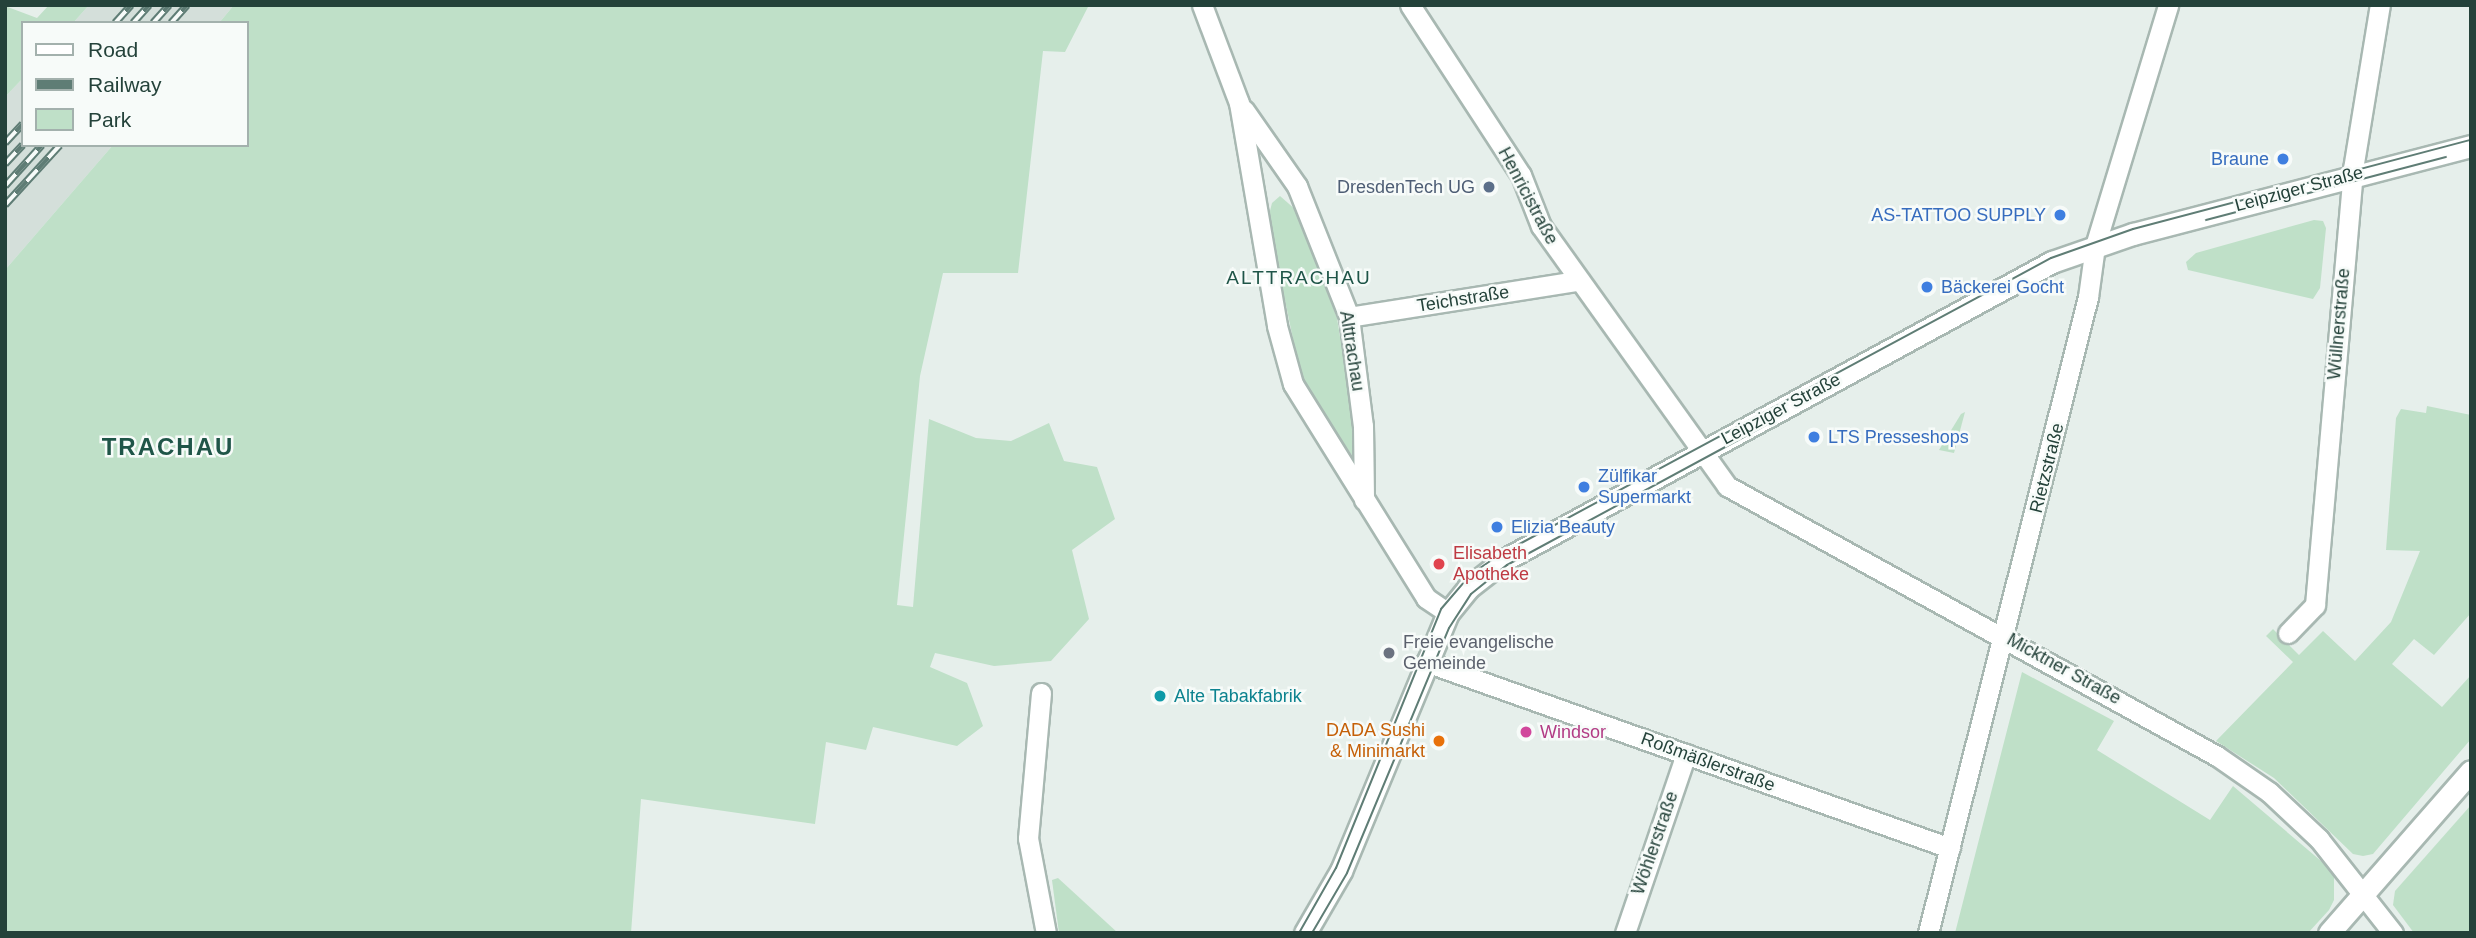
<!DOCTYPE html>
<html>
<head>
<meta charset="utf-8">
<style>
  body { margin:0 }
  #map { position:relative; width:2476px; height:938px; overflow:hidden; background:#e6efeb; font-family:Arial,sans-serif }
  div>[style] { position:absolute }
  .built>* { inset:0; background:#d4dfda }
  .green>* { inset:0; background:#bfe0c8 }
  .roads { filter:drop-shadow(2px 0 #a8b8b2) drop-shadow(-2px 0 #a8b8b2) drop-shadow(0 2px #a8b8b2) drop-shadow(0 -2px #a8b8b2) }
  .street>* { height:19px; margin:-9.5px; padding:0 9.5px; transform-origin:9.5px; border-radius:9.5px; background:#fff }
  .secondary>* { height:21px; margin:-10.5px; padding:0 10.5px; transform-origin:10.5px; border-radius:10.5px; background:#fff }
  .tram>* { height:2px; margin:-1px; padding:0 1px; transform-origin:1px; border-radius:1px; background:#5f7d75 }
  .rail>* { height:8px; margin-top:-4px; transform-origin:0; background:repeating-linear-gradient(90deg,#f7fbf9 0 16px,#5f7d75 0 32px); box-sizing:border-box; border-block:2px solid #5f7d75 }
  .dots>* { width:19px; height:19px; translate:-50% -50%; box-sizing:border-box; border:4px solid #f7fbf9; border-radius:50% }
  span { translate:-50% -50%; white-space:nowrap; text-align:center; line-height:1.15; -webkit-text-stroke:5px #f7fbf9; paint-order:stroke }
  .shop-label { font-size:18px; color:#366cbe }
  .right { translate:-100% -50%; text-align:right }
  .left { translate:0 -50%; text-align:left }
  .service-label { font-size:18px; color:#4e5e75 }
  .street-label { font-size:18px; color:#24423a }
  .health-label { font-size:18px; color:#be3a42 }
  .worship-label { font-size:18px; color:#5b616d }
  .culture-label { font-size:18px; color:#0d838f }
  .food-label { font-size:18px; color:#c56008 }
  .hotel-label { font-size:18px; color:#b23c85 }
  .neighbourhood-label { font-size:19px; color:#1f5548; letter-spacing:2px }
  .district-label { font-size:24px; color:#1f5548; font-weight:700; letter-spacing:2px }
  .frame { position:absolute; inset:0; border:7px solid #24423a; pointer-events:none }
  .legend { position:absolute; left:21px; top:21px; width:228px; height:126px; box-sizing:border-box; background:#f7fbf9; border:2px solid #a3b1ad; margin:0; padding:9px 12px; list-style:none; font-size:21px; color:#24423a }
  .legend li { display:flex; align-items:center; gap:14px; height:35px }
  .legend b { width:35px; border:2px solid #a3b1ad }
</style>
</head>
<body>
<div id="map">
  <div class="built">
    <i style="clip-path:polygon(89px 5px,234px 5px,219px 23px,73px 23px)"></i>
    <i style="clip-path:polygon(23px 78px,23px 145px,113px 145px,5px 270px,5px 97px)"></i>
  </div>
  <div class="green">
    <i style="clip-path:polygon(49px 5px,89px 5px,73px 23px,23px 23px,23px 78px,5px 97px,5px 6px,37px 18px)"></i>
    <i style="clip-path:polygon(234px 5px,1089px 5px,1065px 52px,1043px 51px,1018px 273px,943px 273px,920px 376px,897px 605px,913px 607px,929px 419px,976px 438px,1011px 441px,1049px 423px,1064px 461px,1097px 467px,1115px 519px,1072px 550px,1089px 619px,1051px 661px,994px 666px,935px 653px,930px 667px,967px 683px,983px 726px,957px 746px,873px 727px,866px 750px,826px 742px,815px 824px,641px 799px,631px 933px,5px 933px,5px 270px,113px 145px,247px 145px,247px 23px,219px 23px)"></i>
    <i style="clip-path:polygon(1280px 196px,1296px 210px,1337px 318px,1358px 449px,1353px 457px,1302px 382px,1268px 219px,1272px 203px)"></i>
    <i style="clip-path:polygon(2314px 220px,2323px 221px,2326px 228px,2320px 288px,2313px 299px,2188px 270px,2186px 262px,2196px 253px)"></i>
    <i style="clip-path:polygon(2427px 406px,2471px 415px,2471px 613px,2434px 655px,2414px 639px,2392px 664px,2442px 707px,2471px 675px,2471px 739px,2373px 854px,2363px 856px,2353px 854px,2274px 778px,2216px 741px,2293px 662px,2266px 636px,2273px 629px,2299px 655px,2323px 631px,2355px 661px,2391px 622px,2420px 551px,2386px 550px,2396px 418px,2401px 409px,2426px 413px)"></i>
    <i style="clip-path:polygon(1965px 412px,1954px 453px,1939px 450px,1961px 414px)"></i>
    <i style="clip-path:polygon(2022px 672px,2114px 721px,2097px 750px,2210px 820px,2233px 786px,2334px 872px,2334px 900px,2329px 910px,2308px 933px,1955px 933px)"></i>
    <i style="clip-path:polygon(2471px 805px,2471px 933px,2414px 933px,2393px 905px,2395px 891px)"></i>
    <i style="clip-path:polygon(1058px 878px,1118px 933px,1059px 933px,1052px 880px)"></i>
  </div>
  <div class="roads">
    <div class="street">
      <i style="left:1202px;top:5px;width:105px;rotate:69.3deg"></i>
      <i style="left:1239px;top:103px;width:226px;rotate:80.3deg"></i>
      <i style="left:1277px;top:326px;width:60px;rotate:74.6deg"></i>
      <i style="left:1293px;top:384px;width:252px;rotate:58.1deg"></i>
      <i style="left:1426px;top:598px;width:27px;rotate:34deg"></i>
      <i style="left:1410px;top:5px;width:203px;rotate:56.9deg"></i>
      <i style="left:1521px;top:175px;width:55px;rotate:68.6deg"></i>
      <i style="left:1541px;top:226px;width:320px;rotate:54.4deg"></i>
      <i style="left:1727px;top:486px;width:559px;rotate:28.86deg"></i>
      <i style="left:2217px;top:756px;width:63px;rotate:34.7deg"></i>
      <i style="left:2269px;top:792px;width:69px;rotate:43.2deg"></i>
      <i style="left:2319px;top:839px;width:120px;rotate:51.8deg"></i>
      <i style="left:1244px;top:110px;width:93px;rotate:55.1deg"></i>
      <i style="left:1297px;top:186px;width:141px;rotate:68.3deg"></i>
      <i style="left:1349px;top:317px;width:110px;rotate:82.7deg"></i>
      <i style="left:1363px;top:426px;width:74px;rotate:89.2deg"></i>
      <i style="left:1349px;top:317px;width:231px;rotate:-9deg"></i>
      <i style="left:2288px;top:633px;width:39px;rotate:-46deg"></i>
      <i style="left:2315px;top:605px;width:438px;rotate:-85deg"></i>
      <i style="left:2353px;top:169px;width:166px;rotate:-80.7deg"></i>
      <i style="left:1426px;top:662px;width:556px;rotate:19.54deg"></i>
      <i style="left:1041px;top:693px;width:146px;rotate:95.1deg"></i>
      <i style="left:1028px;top:838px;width:97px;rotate:79.3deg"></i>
      <i style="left:1625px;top:933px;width:189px;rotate:-71.2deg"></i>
      <i style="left:1928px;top:933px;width:656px;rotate:-75.88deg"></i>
      <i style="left:2088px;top:297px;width:51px;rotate:-82.2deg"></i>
      <i style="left:2095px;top:246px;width:252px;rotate:-73.1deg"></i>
    </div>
    <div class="secondary">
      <i style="left:1305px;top:933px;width:72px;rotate:-59.9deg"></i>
      <i style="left:1341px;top:871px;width:279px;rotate:-67.5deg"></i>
      <i style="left:1448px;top:613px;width:32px;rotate:-51deg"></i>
      <i style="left:1468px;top:588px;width:46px;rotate:-37.9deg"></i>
      <i style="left:1504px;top:560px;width:624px;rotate:-28.54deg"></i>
      <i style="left:2052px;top:262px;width:86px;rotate:-19.1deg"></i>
      <i style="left:2133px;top:234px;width:349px;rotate:-14.6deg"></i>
      <i style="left:2329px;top:933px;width:215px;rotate:-48.8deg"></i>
    </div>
  </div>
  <div class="tram">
    <i style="left:2206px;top:220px;width:248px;rotate:-14.7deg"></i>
    <i style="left:1299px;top:933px;width:75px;rotate:-60.4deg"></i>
    <i style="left:1336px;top:868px;width:279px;rotate:-67.9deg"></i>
    <i style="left:1441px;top:609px;width:46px;rotate:-49.4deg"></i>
    <i style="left:1471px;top:574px;width:34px;rotate:-34deg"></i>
    <i style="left:1499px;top:555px;width:627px;rotate:-28.28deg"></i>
    <i style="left:2051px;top:258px;width:87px;rotate:-19.5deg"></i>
    <i style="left:2133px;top:229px;width:350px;rotate:-14.8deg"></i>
    <i style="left:1312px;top:933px;width:69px;rotate:-59.7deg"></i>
    <i style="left:1347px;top:873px;width:265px;rotate:-67.4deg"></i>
    <i style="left:1449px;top:628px;width:40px;rotate:-57.1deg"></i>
    <i style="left:1471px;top:594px;width:46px;rotate:-38.9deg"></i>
    <i style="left:1507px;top:565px;width:299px;rotate:-28.4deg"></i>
  </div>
  <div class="rail">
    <i style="left:115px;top:23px;width:24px;rotate:-48deg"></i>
    <i style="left:133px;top:23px;width:24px;rotate:-48deg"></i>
    <i style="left:153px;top:23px;width:24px;rotate:-48deg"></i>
    <i style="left:171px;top:23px;width:24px;rotate:-48deg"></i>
    <i style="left:5px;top:143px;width:26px;rotate:-47deg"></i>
    <i style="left:5px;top:164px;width:26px;rotate:-47deg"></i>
    <i style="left:5px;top:186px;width:55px;rotate:-47.9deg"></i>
    <i style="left:5px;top:205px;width:81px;rotate:-47.5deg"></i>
  </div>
  <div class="dots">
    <i style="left:2283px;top:159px;background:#3f7fe0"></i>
    <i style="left:1489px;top:187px;background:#5c6f8a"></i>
    <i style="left:2060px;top:215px;background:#3f7fe0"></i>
    <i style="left:1927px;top:287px;background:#3f7fe0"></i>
    <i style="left:1814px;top:437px;background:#3f7fe0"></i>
    <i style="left:1584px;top:487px;background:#3f7fe0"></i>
    <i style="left:1497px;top:527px;background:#3f7fe0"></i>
    <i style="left:1439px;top:564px;background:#e0444e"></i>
    <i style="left:1389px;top:653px;background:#6b7280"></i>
    <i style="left:1160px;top:696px;background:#0f9aa8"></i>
    <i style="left:1526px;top:732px;background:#d1479c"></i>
    <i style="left:1439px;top:741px;background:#e8710a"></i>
  </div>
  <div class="shop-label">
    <span class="right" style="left:2269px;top:159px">Braune</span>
    <span class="right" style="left:2046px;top:215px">AS-TATTOO SUPPLY</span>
    <span class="left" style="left:1941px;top:287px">Bäckerei Gocht</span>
    <span class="left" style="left:1828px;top:437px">LTS Presseshops</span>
    <span class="left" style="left:1598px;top:487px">Zülfikar<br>Supermarkt</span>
    <span class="left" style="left:1511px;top:527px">Elizia Beauty</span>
  </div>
  <div class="service-label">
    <span class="right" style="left:1475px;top:187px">DresdenTech UG</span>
  </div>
  <div class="street-label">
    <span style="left:2299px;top:189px;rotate:-15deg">Leipziger Straße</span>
    <span style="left:1528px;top:196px;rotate:62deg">Henricistraße</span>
    <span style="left:1463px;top:299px;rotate:-9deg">Teichstraße</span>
    <span style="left:2339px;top:324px;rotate:-85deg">Wüllnerstraße</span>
    <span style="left:1352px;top:351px;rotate:81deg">Alttrachau</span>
    <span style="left:1781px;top:409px;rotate:-28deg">Leipziger Straße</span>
    <span style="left:2047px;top:468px;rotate:-76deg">Rietzstraße</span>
    <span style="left:2064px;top:669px;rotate:29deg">Micktner Straße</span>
    <span style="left:1708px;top:762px;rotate:20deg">Roßmäßlerstraße</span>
    <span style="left:1655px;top:843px;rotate:-71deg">Wöhlerstraße</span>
  </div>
  <div class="health-label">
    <span class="left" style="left:1453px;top:564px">Elisabeth<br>Apotheke</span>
  </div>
  <div class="worship-label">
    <span class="left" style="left:1403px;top:653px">Freie evangelische<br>Gemeinde</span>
  </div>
  <div class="culture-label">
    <span class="left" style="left:1174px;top:696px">Alte Tabakfabrik</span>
  </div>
  <div class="food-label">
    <span class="right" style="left:1425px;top:741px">DADA Sushi<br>&amp; Minimarkt</span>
  </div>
  <div class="hotel-label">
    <span class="left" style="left:1540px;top:732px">Windsor</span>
  </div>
  <div class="neighbourhood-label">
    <span style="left:1299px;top:278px">ALTTRACHAU</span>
  </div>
  <div class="district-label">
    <span style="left:168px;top:447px">TRACHAU</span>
  </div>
  <div class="frame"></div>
  <ul class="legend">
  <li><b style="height:9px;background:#fff"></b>Road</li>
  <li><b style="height:9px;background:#5f7d75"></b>Railway</li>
  <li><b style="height:19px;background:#bfe0c8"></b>Park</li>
  </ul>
</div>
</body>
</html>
